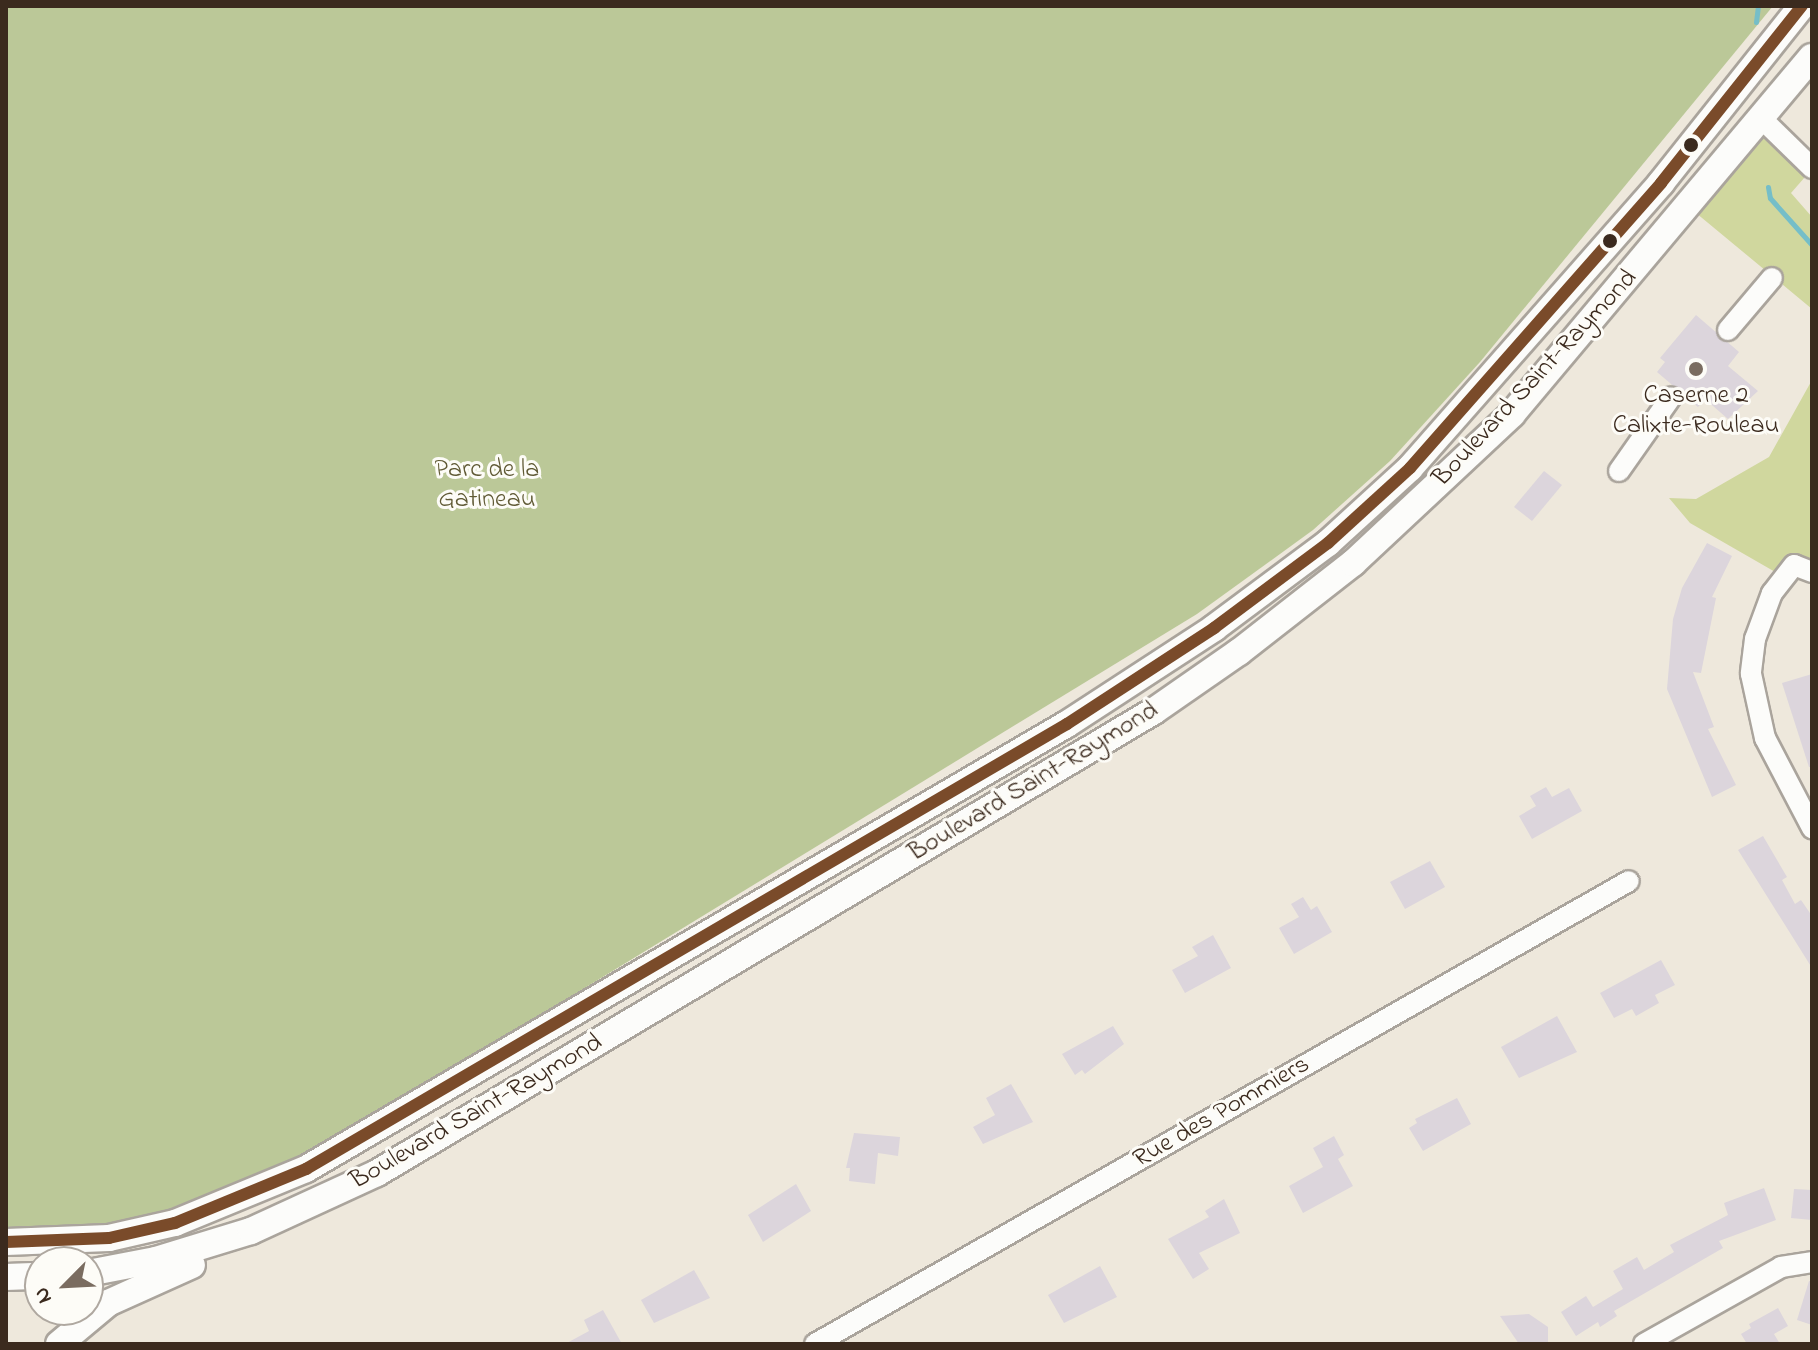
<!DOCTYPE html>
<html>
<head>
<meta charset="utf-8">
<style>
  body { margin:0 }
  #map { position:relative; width:1818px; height:1350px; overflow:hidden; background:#eee8dc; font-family:"Indie Flower",sans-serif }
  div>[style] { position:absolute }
  .green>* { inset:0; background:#d0d79e }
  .forest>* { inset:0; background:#bbc898 }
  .stream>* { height:5px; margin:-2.5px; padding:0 2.5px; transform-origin:2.5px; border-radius:2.5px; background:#75bec8 }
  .building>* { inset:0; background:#dcd5dc }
  .roads { filter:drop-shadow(2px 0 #aaa49c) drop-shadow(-2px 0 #aaa49c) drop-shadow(0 2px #aaa49c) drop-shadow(0 -2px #aaa49c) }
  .minor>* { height:20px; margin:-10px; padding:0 10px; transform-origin:10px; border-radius:10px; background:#fcfcfa }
  .major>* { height:26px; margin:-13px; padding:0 13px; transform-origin:13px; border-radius:13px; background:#fcfcfa }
  .bus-1>* { height:12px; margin:-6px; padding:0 6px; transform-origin:6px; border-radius:6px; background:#7a4b2a }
  .dots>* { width:22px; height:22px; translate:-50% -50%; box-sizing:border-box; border:4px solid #fdfcf7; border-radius:50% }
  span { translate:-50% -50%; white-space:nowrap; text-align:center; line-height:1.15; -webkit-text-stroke:6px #fdfcf7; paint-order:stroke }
  .street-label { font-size:26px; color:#3b2a1e }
  .poi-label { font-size:26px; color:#3b2a1e }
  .park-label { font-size:26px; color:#605a35 }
  .frame { position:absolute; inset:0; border:8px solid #3b2a1e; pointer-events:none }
  .north { position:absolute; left:24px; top:1246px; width:80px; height:80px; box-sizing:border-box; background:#fdfcf7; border:2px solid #afa8a0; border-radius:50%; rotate:246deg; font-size:22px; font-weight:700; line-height:32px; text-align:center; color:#3b2a1e }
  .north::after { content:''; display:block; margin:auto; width:28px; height:36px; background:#7a6c60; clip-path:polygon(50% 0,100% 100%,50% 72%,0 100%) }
</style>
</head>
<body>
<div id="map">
  <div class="green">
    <i style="clip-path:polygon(1762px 119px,1812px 169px,1791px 193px,1812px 217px,1812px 309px,1690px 208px)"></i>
    <i style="clip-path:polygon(1812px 380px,1812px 572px,1782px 576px,1690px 523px,1669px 498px,1696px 499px,1769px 457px)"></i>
  </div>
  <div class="forest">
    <i style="clip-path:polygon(6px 6px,1773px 6px,1480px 362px,1390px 461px,1313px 530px,1197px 614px,367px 1121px,255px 1179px,170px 1211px,87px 1227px,6px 1229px)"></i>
  </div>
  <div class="stream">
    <i style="left:1756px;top:22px;width:16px;rotate:-83deg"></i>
    <i style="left:1768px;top:187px;width:11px;rotate:80deg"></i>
    <i style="left:1770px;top:198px;width:63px;rotate:48.2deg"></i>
  </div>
  <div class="building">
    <i style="clip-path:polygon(1696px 315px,1739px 352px,1728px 366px,1758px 391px,1728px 419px,1705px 399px,1698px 407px,1657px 372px,1665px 362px,1660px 358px)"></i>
    <i style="clip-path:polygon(1544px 471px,1562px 485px,1532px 521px,1514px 507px)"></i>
    <i style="clip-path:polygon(1707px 543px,1732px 556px,1712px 597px,1716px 598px,1701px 673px,1693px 672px,1714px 727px,1708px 729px,1736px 785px,1712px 797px,1667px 689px,1673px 619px,1682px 588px)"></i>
    <i style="clip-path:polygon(1812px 674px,1812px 767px,1809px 767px,1782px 683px)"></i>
    <i style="clip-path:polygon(1546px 787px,1552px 797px,1569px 788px,1582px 811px,1532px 839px,1519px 816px,1536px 806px,1530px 796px)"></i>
    <i style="clip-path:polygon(1763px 836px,1787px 877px,1782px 880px,1795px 904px,1801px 900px,1812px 916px,1812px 968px,1738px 850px)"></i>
    <i style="clip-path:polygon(1430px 861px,1445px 887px,1405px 909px,1390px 882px)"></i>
    <i style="clip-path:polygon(1303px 897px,1311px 910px,1317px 906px,1332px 932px,1294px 954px,1279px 928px,1299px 917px,1291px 904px)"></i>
    <i style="clip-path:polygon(1213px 935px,1231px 968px,1185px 993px,1172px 970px,1198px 956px,1192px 947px)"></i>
    <i style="clip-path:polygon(1661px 960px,1675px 985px,1655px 995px,1659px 1003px,1636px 1016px,1632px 1009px,1614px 1018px,1600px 993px)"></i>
    <i style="clip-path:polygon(1557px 1016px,1577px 1052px,1519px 1078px,1501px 1047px)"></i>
    <i style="clip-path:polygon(1113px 1026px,1124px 1044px,1085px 1074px,1082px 1070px,1075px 1075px,1062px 1054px)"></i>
    <i style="clip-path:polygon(1011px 1084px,1033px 1122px,983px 1144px,973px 1127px,995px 1115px,986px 1098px)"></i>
    <i style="clip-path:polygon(1457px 1098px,1471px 1124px,1423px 1151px,1409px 1128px,1417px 1123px,1415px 1119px)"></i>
    <i style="clip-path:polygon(854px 1133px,900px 1137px,898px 1156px,878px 1153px,875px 1184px,849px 1181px,850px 1168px,846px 1168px)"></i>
    <i style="clip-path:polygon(1334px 1136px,1344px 1155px,1338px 1159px,1353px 1186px,1303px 1213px,1289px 1186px,1323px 1167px,1313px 1148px)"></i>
    <i style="clip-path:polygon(796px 1184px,811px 1211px,763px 1242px,748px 1215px)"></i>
    <i style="clip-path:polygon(1764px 1188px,1776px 1220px,1719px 1241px,1723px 1248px,1614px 1311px,1617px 1316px,1600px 1327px,1598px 1322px,1576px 1336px,1561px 1312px,1586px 1296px,1593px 1307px,1623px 1289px,1613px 1271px,1637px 1257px,1644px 1270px,1674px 1252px,1670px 1245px,1728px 1215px,1724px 1203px)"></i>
    <i style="clip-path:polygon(1794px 1189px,1812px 1190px,1812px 1220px,1791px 1218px)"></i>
    <i style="clip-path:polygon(1224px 1199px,1240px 1233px,1199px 1253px,1209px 1269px,1193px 1279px,1168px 1239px,1209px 1217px,1205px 1211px)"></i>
    <i style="clip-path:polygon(1100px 1266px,1117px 1297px,1064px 1323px,1048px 1295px)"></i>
    <i style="clip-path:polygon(694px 1270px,710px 1298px,654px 1323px,641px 1300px)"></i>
    <i style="clip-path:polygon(1809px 1281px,1812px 1282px,1812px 1325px,1797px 1320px)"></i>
    <i style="clip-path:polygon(1778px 1308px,1788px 1326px,1774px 1334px,1780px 1344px,1747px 1344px,1741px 1334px,1751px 1328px,1749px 1324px)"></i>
    <i style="clip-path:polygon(603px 1310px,622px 1344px,565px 1344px,589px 1331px,584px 1320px)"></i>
    <i style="clip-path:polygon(1529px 1314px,1548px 1327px,1548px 1344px,1519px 1344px,1500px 1316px)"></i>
  </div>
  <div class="roads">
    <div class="minor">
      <i style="left:1762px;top:119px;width:70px;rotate:44.4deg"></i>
      <i style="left:1728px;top:330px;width:68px;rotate:-49.8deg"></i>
      <i style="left:1619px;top:471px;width:90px;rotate:-54.9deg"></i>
      <i style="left:1812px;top:572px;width:19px;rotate:-159deg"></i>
      <i style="left:1794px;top:565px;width:36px;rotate:128deg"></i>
      <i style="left:1772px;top:593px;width:49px;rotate:110.3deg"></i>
      <i style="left:1755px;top:639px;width:35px;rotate:97deg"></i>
      <i style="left:1751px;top:674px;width:66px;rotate:77.7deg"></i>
      <i style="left:1765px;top:738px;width:102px;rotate:62.4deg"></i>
      <i style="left:815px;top:1344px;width:936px;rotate:-29.63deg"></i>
      <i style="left:1644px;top:1344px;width:157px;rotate:-29.3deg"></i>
      <i style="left:1781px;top:1267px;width:31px;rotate:-9deg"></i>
    </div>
    <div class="major">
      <i style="left:6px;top:1242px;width:103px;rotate:-2.2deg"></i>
      <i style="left:109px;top:1238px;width:68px;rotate:-12.8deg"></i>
      <i style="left:175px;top:1223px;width:142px;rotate:-22.4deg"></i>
      <i style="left:306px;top:1169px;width:882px;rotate:-30.32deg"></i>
      <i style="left:1067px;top:724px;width:176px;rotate:-33.1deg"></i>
      <i style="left:1214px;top:628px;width:142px;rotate:-36.7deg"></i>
      <i style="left:1328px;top:543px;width:111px;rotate:-42.4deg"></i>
      <i style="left:1410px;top:468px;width:380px;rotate:-48.6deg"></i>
      <i style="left:1661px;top:183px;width:226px;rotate:-51.5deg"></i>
      <i style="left:88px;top:1273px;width:69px;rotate:-10.8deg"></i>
      <i style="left:156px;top:1260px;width:99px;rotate:-17deg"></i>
      <i style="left:251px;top:1231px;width:139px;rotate:-24.7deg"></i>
      <i style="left:377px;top:1173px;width:904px;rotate:-30.74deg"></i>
      <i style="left:1154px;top:711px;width:103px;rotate:-34.8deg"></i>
      <i style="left:1239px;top:652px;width:145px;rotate:-38deg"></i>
      <i style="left:1353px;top:563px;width:218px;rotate:-43.1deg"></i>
      <i style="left:1512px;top:414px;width:466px;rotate:-50deg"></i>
      <i style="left:6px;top:1277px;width:34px;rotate:-2deg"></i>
      <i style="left:59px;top:1344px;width:64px;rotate:-39.9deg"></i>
      <i style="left:108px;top:1303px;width:92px;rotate:-24.3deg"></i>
    </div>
  </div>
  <div class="bus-1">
    <i style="left:6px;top:1242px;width:103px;rotate:-2.2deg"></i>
    <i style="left:109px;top:1238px;width:68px;rotate:-12.8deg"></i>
    <i style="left:175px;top:1223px;width:142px;rotate:-22.4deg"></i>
    <i style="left:306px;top:1169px;width:882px;rotate:-30.32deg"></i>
    <i style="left:1067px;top:724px;width:176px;rotate:-33.1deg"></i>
    <i style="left:1214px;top:628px;width:142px;rotate:-36.7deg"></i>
    <i style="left:1328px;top:543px;width:111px;rotate:-42.4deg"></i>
    <i style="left:1410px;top:468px;width:380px;rotate:-48.6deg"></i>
    <i style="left:1661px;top:183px;width:226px;rotate:-51.5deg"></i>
  </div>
  <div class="dots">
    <i style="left:1691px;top:145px;background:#3b2a1e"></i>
    <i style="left:1610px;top:241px;background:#3b2a1e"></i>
    <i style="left:1696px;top:369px;background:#7a6c60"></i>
  </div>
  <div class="street-label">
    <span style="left:1536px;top:379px;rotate:-47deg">Boulevard Saint-Raymond</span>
    <span style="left:1034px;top:783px;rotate:-31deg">Boulevard Saint-Raymond</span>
    <span style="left:477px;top:1113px;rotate:-30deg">Boulevard Saint-Raymond</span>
    <span style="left:1222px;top:1113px;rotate:-30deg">Rue des Pommiers</span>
  </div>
  <div class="poi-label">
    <span style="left:1696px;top:412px">Caserne 2<br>Calixte-Rouleau</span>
  </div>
  <div class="park-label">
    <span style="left:487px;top:486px">Parc de la<br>Gatineau</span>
  </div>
  <div class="frame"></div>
  <div class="north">N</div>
</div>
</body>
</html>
